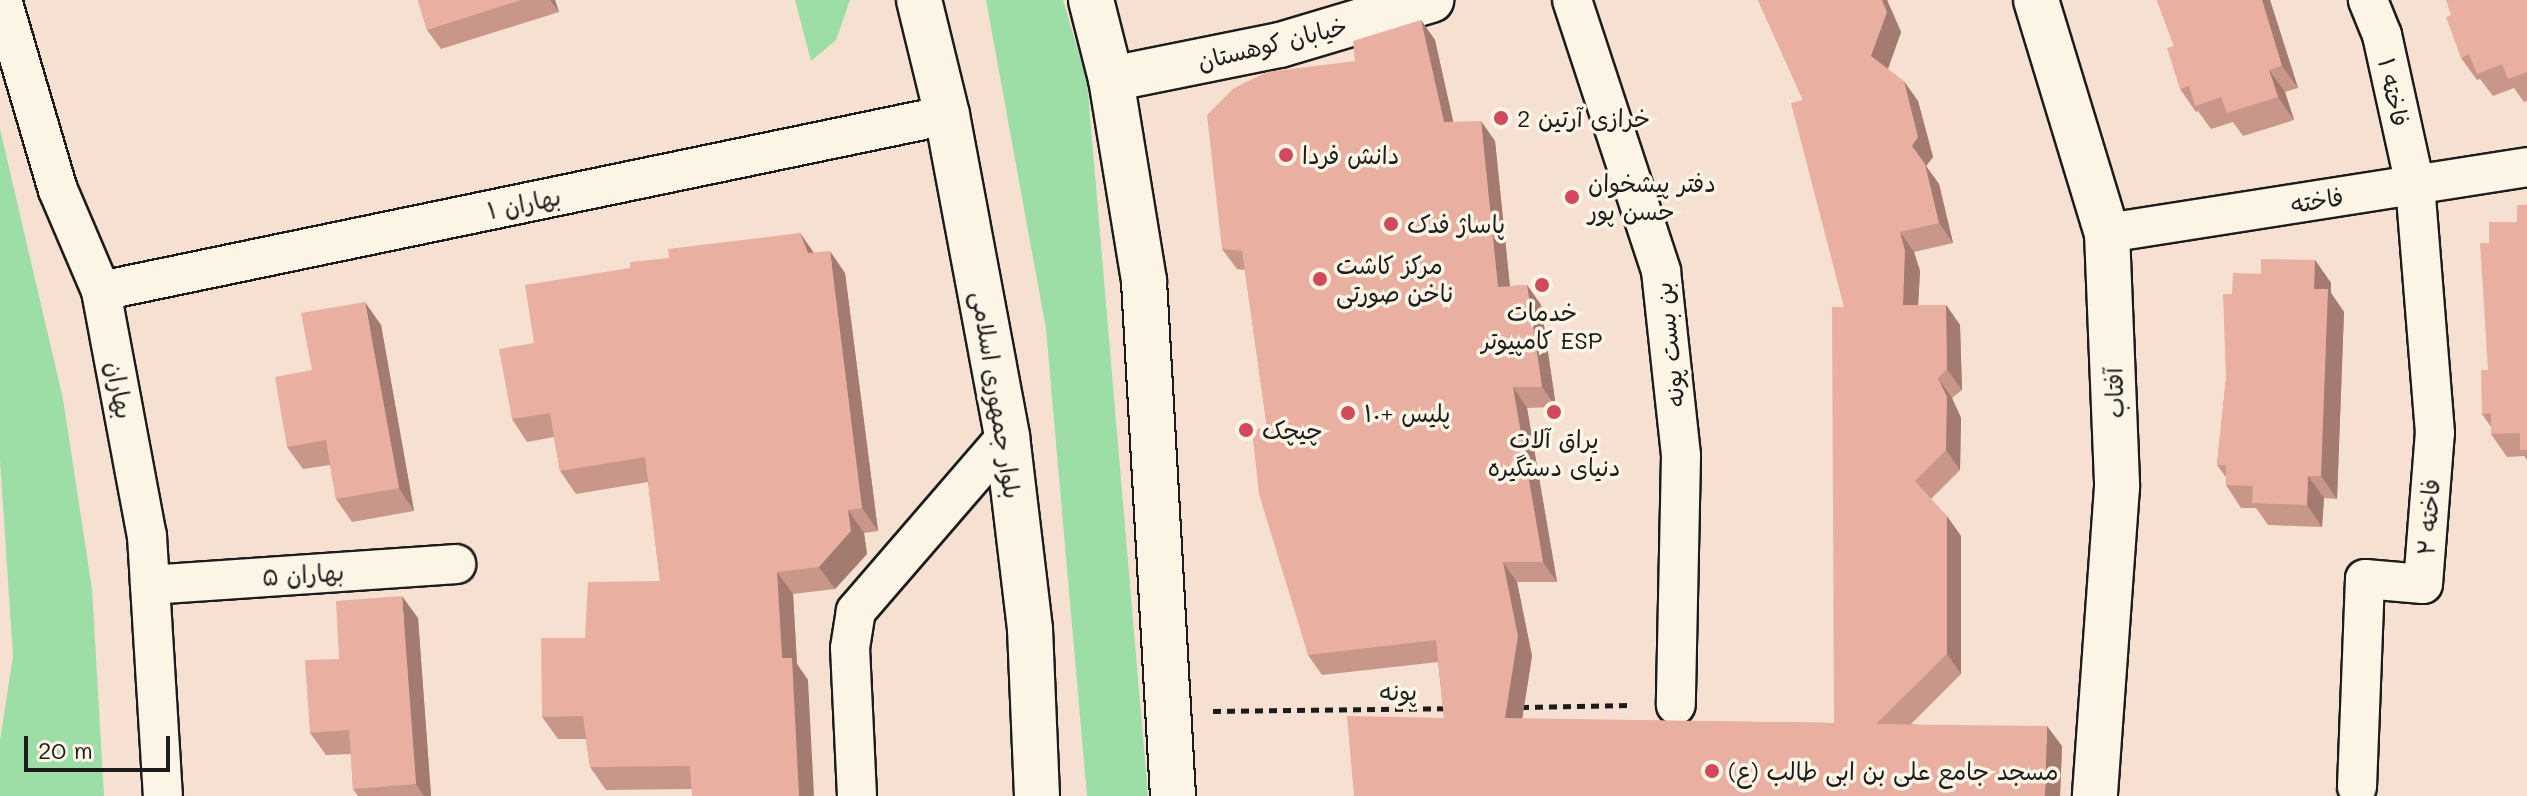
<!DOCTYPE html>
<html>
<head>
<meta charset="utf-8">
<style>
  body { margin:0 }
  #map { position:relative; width:2527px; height:796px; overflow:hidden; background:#f6e0d1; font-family:Mali,"Playpen Sans Arabic",sans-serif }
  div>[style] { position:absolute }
  .green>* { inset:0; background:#9ddda6 }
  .path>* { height:5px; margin-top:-2.5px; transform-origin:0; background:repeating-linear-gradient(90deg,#1c1c1c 0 8px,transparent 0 14px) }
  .roads { filter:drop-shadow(2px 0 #1c1c1c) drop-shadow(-2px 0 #1c1c1c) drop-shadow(0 2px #1c1c1c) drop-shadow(0 -2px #1c1c1c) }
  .minor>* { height:38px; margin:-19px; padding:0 19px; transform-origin:19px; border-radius:19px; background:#fcf5e5 }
  .tertiary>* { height:44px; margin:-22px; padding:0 22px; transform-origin:22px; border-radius:22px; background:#fcf5e5 }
  .secondary>* { height:44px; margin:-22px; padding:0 22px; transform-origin:22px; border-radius:22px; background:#fcf5e5 }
  .wall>* { inset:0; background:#c8978a }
  .shaded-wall>* { inset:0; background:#a37b71 }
  .building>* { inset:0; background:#e9b0a1 }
  .dots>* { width:22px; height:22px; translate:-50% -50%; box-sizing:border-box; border:4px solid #fcf5e5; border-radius:50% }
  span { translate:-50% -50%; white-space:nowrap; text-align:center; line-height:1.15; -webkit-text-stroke:7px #fcf5e5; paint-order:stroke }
  .street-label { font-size:24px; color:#1c1c1c }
  .poi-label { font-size:24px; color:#1c1c1c }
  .left { translate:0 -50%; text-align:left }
  .scale { position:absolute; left:24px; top:736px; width:146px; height:36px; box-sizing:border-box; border:4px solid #1c1c1c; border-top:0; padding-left:10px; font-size:24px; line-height:28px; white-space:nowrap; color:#1c1c1c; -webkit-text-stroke:6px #fcf5e5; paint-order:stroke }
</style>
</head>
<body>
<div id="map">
  <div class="green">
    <i style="clip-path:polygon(795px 0,850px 0,836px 40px,811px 61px)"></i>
    <i style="clip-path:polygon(986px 0,1063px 0,1087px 81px,1148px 796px,1087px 796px,1046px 329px)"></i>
    <i style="clip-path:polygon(0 129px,63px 399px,92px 589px,104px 796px,0 796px,0 741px,13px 656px,0 459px)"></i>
  </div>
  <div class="path">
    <i style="left:1521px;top:707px;width:110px;rotate:-1deg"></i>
    <i style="left:1213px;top:711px;width:234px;rotate:-0.7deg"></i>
  </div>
  <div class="roads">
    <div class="minor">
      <i style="left:2px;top:0;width:198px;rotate:73.6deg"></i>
      <i style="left:58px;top:190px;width:110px;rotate:66.9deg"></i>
      <i style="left:101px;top:291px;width:249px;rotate:79.4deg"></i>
      <i style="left:147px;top:536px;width:260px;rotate:86.5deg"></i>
      <i style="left:1572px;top:0;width:285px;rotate:71.8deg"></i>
      <i style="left:1661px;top:271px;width:186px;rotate:83.8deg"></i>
      <i style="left:1681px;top:456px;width:249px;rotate:91.2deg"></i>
      <i style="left:2107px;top:233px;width:425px;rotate:-8.9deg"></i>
      <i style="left:101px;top:291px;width:864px;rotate:-11.75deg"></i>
      <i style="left:150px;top:585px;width:307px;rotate:-3.9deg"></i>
      <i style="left:2357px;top:787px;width:208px;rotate:-87.8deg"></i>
      <i style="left:2365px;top:579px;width:58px;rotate:4.9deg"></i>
      <i style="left:2423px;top:584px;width:151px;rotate:-85.5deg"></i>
      <i style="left:2435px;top:433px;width:249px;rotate:-94.6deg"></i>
      <i style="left:2415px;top:185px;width:154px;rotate:-102.4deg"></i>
      <i style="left:2382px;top:35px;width:38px;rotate:-112deg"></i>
      <i style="left:857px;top:796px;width:148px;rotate:-92.7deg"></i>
      <i style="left:850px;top:648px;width:37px;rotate:-81deg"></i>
      <i style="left:856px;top:611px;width:231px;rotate:-49.2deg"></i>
    </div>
    <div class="tertiary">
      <i style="left:2036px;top:0;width:244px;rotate:73.1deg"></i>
      <i style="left:2107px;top:233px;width:254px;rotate:87.7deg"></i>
      <i style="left:2117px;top:487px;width:310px;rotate:94.1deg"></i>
      <i style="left:1111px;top:79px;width:172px;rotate:-11.4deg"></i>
      <i style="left:1280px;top:45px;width:158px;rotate:-16.6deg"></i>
    </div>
    <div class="secondary">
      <i style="left:919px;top:0;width:118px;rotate:76.3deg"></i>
      <i style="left:947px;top:115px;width:327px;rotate:79.4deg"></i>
      <i style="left:1007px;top:436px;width:194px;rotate:83.2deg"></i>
      <i style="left:1030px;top:629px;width:167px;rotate:87.6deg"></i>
      <i style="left:1091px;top:0;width:81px;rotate:75.8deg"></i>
      <i style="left:1111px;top:79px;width:205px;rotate:80.7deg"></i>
      <i style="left:1144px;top:281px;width:516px;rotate:86.78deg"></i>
    </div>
  </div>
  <div class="wall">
    <i style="clip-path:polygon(418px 0,555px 0,559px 12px,441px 49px,427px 30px)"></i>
    <i style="clip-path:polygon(1758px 0,1887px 0,1901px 32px,1888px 69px,1918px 101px,1933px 157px,1926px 166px,1939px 184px,1953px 243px,1914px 252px,1920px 271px,1918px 305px,1946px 305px,1960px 325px,1962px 390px,1952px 398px,1961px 418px,1960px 470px,1931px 499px,1961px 536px,1961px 674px,1911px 724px,2062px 746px,2060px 796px,1354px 796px,1444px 718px,1438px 662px,1322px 675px,1308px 655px,1267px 427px,1245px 270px,1237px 269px,1222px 249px,1421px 20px,1435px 40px,1453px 122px,1495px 141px,1510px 286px,1527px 285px,1541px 305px,1556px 407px,1527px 408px,1557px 582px,1517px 582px,1532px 656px,1522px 719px,1834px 723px,1844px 307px,1803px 100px)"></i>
    <i style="clip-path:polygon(2157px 0,2270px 0,2298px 88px,2285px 92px,2294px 120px,2243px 136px,2233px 122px,2211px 129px,2198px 111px,2196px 112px,2180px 89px,2174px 46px)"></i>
    <i style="clip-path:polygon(2527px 0,2527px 101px,2524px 102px,2514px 88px,2493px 96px,2480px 79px,2477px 80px,2461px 58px,2451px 15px)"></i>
    <i style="clip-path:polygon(2527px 205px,2527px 460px,2524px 456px,2507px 457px,2491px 434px,2491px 427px,2482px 414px,2488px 370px,2489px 243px,2517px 222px)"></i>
    <i style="clip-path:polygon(800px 233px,814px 253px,845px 273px,878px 531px,864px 533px,867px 554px,835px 589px,793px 594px,797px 664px,808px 680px,692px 789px,606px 790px,590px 767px,586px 739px,558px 739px,542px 717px,585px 638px,660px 581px,648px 482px,576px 494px,560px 471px,554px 437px,527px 442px,512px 419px,534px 343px,630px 268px)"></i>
    <i style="clip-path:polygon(2315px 260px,2331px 283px,2331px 293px,2344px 312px,2337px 499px,2324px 498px,2322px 527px,2268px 525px,2256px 508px,2241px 508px,2226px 485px,2226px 477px,2217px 465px,2226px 379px,2232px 294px)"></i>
    <i style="clip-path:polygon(381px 325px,414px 511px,352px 522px,336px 499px,330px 465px,303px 469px,287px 447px,312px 370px)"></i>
    <i style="clip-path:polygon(418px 618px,431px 796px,358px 796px,353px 789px,351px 754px,326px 755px,310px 733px,339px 659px)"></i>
  </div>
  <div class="shaded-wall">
    <i style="clip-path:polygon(550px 0,555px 0,559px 12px)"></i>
    <i style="clip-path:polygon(1882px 0,1887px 0,1901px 32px,1885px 77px,1871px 56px)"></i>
    <i style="clip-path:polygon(2262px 0,2270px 0,2298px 88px,2282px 66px)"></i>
    <i style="clip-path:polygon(1421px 20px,1435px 40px,1458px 143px,1444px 122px)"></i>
    <i style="clip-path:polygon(2269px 70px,2285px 92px,2294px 120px,2278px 97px)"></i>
    <i style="clip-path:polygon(1904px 81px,1918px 101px,1933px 157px,1926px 166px,1939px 184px,1953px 243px,1939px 223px,1912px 146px)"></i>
    <i style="clip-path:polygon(1481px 121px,1495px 141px,1512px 307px,1498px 287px)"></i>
    <i style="clip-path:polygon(1900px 232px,1914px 252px,1920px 271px,1917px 325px,1903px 305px)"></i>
    <i style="clip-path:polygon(800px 233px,816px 256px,808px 253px)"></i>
    <i style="clip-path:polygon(830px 251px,845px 273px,878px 531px,862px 508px)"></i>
    <i style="clip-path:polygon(2315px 260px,2331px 283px,2331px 293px,2344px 312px,2337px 499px,2321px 476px,2314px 289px)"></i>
    <i style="clip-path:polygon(1527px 285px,1541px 305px,1556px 407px,1542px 387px)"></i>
    <i style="clip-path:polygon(365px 302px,381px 325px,414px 511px,399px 488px)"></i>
    <i style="clip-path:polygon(1946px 305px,1960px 325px,1962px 390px,1947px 369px)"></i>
    <i style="clip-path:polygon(1938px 378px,1952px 398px,1961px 418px,1960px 470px,1946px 450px)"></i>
    <i style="clip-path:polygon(1513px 387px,1527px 408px,1557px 582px,1543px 562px)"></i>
    <i style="clip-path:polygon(2308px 476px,2324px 498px,2322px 527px,2307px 505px)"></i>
    <i style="clip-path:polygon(848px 510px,864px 533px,867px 554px,835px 589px,819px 567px)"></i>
    <i style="clip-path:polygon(1947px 516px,1961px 536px,1961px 674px,1947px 654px)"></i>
    <i style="clip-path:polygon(1503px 562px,1517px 582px,1532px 656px,1519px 739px,1505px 718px)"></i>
    <i style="clip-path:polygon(777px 572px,793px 594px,797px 664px,808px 680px,814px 796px,799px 796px,782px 658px)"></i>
    <i style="clip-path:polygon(402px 596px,418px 618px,431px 796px,424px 796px,416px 784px)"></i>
    <i style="clip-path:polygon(2047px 726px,2062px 746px,2060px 796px,2045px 796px)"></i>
  </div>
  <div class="building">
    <i style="clip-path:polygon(418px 0,521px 0,427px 30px)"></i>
    <i style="clip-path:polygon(1758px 0,1882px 0,1887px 12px,1871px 56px,1904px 81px,1918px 137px,1912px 146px,1925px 164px,1939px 223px,1900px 232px,1905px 251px,1903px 305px,1946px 305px,1947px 369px,1938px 378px,1947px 397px,1946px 450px,1915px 481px,1947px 516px,1947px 654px,1876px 724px,2047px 726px,2045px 796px,1354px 796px,1347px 716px,1444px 718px,1436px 640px,1308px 655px,1259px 494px,1252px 430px,1267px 427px,1242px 251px,1222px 249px,1207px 115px,1234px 88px,1267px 72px,1355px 61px,1353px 41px,1421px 20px,1444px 122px,1481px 121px,1498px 287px,1527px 285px,1542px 387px,1513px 387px,1543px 562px,1503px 562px,1518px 636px,1505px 718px,1834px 723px,1832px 307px,1844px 307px,1791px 103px,1803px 100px)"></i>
    <i style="clip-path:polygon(2157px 0,2262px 0,2282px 66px,2269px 70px,2278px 97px,2227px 113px,2221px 97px,2195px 106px,2189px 86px,2180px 89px,2167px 48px,2174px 46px)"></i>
    <i style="clip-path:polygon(2446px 0,2527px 0,2527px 72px,2508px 79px,2502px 64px,2477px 74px,2469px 54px,2461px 58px,2446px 17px,2451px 15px)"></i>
    <i style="clip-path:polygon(2517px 205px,2527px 205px,2527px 450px,2520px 450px,2520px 433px,2491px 434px,2491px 413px,2482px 414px,2481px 370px,2488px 370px,2480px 243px,2489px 243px,2489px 222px,2517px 222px)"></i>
    <i style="clip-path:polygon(800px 233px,808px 253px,830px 251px,862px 508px,848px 510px,851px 531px,819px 567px,777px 572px,782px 658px,792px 658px,799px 796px,692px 796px,690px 766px,590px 767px,583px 716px,542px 717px,541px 638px,585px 638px,588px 582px,660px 581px,645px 457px,560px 471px,550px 413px,512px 419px,499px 349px,534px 343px,525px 285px,630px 268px,630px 262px,669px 258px,668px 249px)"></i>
    <i style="clip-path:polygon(2261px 259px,2315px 260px,2314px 289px,2328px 289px,2321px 476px,2308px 476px,2307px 505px,2252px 503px,2253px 486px,2226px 485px,2226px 465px,2217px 465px,2226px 379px,2223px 294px,2232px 294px,2233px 273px,2261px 274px)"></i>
    <i style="clip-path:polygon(365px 302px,399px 488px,336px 499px,326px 440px,287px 447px,275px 377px,312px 370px,301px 313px)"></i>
    <i style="clip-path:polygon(402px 596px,416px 784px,353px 789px,349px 730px,310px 733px,305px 660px,339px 659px,336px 601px)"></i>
  </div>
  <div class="dots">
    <i style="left:1501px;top:118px;background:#d1495b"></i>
    <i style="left:1286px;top:155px;background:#d1495b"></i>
    <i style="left:1572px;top:197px;background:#d1495b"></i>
    <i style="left:1391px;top:224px;background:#d1495b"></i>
    <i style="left:1320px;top:279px;background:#d1495b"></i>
    <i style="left:1542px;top:285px;background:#d1495b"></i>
    <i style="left:1554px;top:412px;background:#d1495b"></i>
    <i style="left:1348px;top:413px;background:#d1495b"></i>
    <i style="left:1246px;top:430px;background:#d1495b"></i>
    <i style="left:1712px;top:771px;background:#d1495b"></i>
  </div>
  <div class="street-label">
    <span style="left:1272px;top:43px;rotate:-14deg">خیابان کوهستان</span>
    <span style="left:2394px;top:92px;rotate:78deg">فاخته ۱</span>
    <span style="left:2317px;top:200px;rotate:-9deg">فاخته</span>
    <span style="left:524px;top:203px;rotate:-12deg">بهاران ۱</span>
    <span style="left:1669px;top:345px;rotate:-96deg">بن بست پونه</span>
    <span style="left:120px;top:390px;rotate:79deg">بهاران</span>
    <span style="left:2114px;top:393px;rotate:-92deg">آفتاب</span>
    <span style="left:997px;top:395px;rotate:81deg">بلوار جمهوری اسلامی</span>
    <span style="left:2428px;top:517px;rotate:-86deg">فاخته ۲</span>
    <span style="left:303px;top:574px;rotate:-4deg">بهاران ۵</span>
    <span style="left:1398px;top:691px;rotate:-1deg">پونه</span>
  </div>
  <div class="poi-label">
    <span class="left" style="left:1517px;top:118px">خرازی آرتین 2</span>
    <span class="left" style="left:1302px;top:155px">دانش فردا</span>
    <span class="left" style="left:1588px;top:197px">دفتر پیشخوان<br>حسن پور</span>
    <span class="left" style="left:1407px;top:224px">پاساژ فدک</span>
    <span class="left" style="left:1336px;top:279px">مرکز کاشت<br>ناخن صورتی</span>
    <span style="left:1542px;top:326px">خدمات<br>کامپیوتر ESP</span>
    <span class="left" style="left:1364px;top:413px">پلیس +۱۰</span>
    <span class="left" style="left:1262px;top:430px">چیچک</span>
    <span style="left:1554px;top:453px">یراق آلات<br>دنیای دستگیره</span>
    <span class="left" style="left:1728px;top:771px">مسجد جامع علی بن ابی طالب (ع)</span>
  </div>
  <div class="scale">20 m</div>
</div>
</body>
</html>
